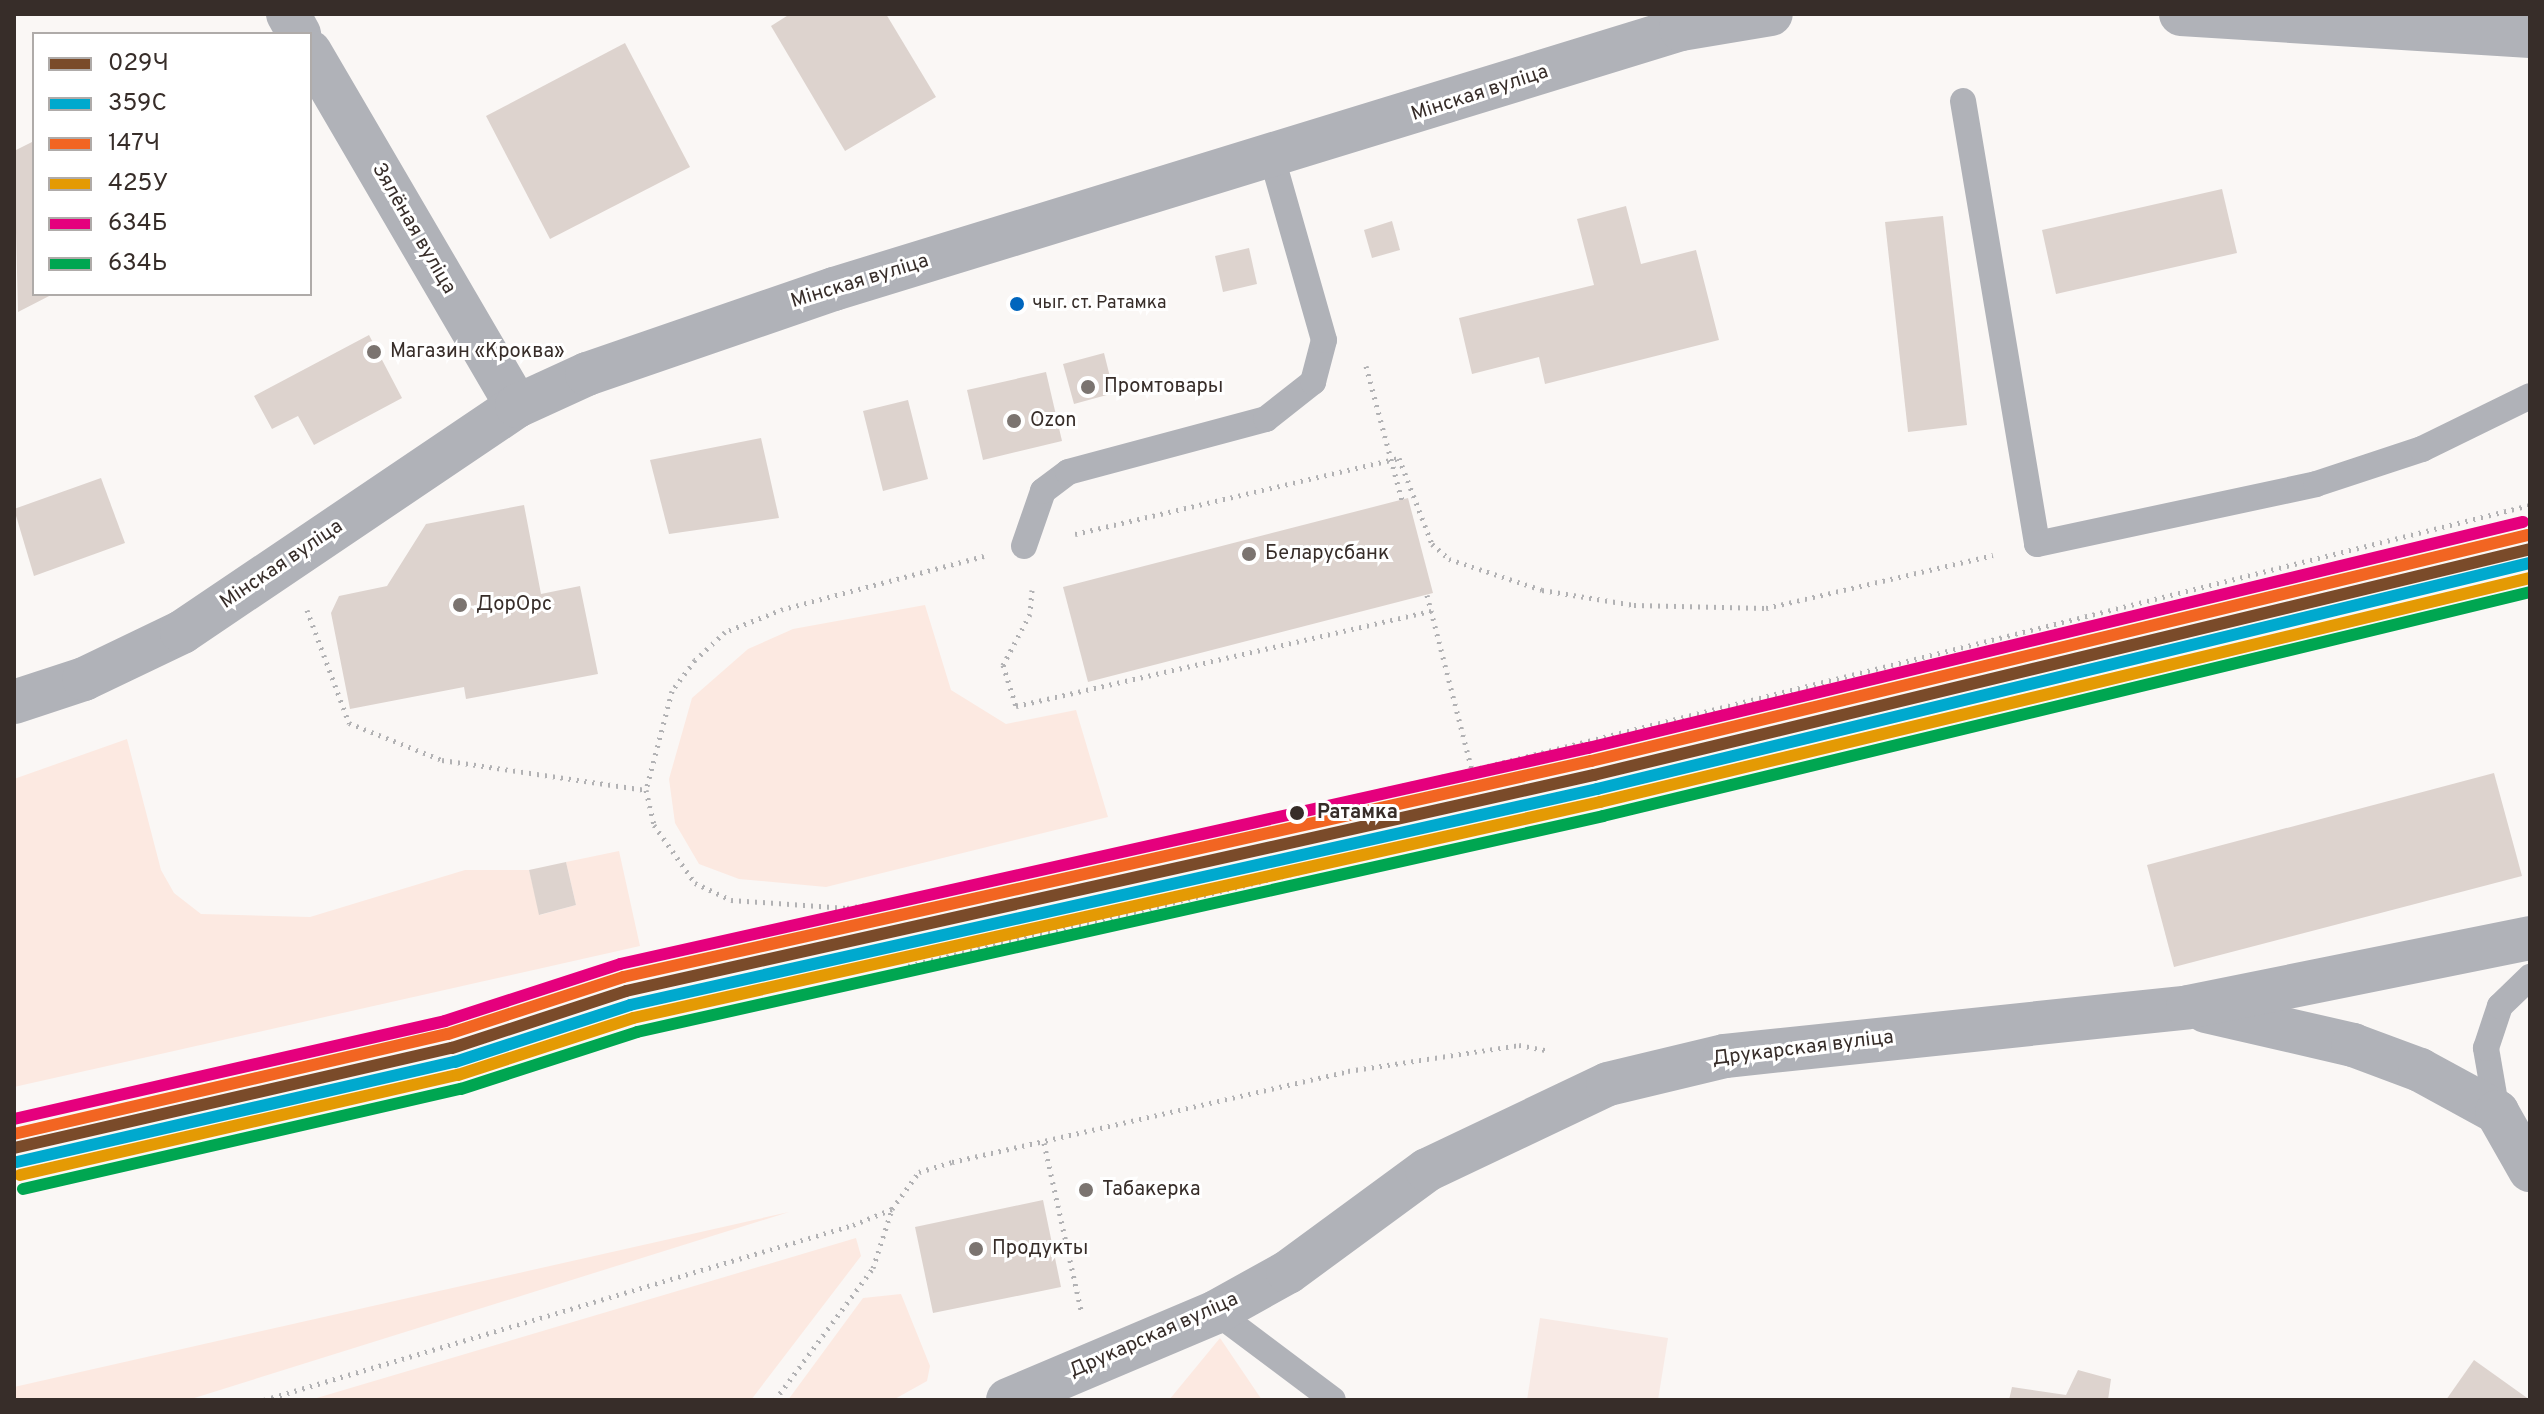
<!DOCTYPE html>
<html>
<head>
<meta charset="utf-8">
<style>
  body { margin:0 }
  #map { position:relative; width:2544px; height:1414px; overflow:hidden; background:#faf7f5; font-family:Overpass,sans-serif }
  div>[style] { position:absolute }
  .built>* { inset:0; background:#f8eae5 }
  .green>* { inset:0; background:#fce9e1 }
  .building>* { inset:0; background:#ddd3ce }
  .path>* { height:5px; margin-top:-2.5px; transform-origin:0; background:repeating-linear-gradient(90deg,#b2b2b4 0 2px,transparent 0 8px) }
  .service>* { height:26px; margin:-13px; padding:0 13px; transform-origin:13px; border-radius:13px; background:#b0b2b8 }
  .minor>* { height:44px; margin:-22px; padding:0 22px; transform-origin:22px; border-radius:22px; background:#b0b2b8 }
  .tertiary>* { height:44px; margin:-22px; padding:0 22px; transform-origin:22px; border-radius:22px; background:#b0b2b8 }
  .rail-1>* { height:12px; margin:-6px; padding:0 6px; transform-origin:6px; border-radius:6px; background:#7a4b2a }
  .rail-2>* { height:12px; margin:-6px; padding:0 6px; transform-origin:6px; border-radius:6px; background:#00a9ce }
  .rail-3>* { height:12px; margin:-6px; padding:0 6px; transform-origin:6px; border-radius:6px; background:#f26522 }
  .rail-4>* { height:12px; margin:-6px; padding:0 6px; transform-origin:6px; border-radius:6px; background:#e49a04 }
  .rail-5>* { height:12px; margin:-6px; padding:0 6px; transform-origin:6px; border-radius:6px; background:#e5007d }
  .rail-6>* { height:12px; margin:-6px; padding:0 6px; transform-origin:6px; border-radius:6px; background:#00a651 }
  .dots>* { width:22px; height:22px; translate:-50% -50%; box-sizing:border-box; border:4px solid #fff; border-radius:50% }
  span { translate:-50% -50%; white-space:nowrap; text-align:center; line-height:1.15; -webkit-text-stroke:6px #fff; paint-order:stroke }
  .bus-label { font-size:18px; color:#372d29 }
  .left { translate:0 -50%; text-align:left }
  .street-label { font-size:20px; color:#372d29 }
  .poi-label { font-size:20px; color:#372d29 }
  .stop-label { font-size:20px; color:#372d29; font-weight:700 }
  .frame { position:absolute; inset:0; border:16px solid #372d29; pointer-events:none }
  .legend { position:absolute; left:32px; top:32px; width:280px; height:264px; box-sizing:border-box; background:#fff; border:2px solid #afaba9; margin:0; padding:10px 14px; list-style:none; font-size:24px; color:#372d29 }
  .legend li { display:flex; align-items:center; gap:16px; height:40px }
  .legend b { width:40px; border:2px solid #afaba9 }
</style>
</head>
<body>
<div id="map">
  <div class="built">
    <i style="clip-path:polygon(1540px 1318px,1668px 1338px,1658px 1400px,1527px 1400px)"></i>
  </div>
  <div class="green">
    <i style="clip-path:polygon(925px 605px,951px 690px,1006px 724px,1076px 710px,1108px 817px,826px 887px,739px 879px,699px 864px,675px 823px,669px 779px,692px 698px,748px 649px,793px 629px)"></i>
    <i style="clip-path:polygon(127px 739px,161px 870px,174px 893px,201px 914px,310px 917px,465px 870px,529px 870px,540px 915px,576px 905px,566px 862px,619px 851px,640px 946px,14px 1087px,14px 779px)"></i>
    <i style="clip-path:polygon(789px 1212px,188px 1400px,14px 1400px,14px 1387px)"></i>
    <i style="clip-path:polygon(856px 1238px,861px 1256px,751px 1400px,310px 1400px)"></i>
    <i style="clip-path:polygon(901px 1294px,930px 1366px,927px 1381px,893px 1400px,788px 1400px,863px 1298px)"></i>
    <i style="clip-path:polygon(1220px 1338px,1262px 1400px,1169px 1400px)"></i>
  </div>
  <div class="building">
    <i style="clip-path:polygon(790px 14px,886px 14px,936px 97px,845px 151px,771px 26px)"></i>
    <i style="clip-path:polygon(625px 43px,690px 167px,550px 239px,486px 116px)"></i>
    <i style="clip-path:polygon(34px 141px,34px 294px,53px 294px,18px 312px,14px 151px)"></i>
    <i style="clip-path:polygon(2222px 189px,2237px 253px,2056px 294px,2042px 230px)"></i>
    <i style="clip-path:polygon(1626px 206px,1641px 264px,1696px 250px,1719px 340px,1545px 384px,1539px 357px,1472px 374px,1459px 318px,1594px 285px,1577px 219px)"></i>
    <i style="clip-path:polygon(1943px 216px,1967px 425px,1908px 432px,1885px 222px)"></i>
    <i style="clip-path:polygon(1392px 221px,1400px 250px,1372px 258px,1364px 230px)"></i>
    <i style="clip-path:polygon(1249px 248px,1257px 284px,1223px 292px,1215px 256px)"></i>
    <i style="clip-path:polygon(369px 335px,402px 398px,314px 445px,298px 416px,272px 429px,254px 396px)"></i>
    <i style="clip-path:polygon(1104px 353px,1114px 393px,1074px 404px,1063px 364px)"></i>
    <i style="clip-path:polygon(1046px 372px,1062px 441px,983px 460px,967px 390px)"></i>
    <i style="clip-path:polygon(908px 400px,928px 479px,883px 491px,863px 411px)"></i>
    <i style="clip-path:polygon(761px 438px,779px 518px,669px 534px,650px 460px)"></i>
    <i style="clip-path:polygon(101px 478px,125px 543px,34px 576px,14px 509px)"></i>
    <i style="clip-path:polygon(1408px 498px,1433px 593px,1088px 682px,1063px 587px)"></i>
    <i style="clip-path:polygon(524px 505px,541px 594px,580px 586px,598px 674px,466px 699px,464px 687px,350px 709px,331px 613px,339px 596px,387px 586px,426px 524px)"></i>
    <i style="clip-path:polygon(2494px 773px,2522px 876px,2174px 967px,2147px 865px)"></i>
    <i style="clip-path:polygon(566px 862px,576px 905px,539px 915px,529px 870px)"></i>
    <i style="clip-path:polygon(1043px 1200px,1061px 1287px,933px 1313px,915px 1227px)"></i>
    <i style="clip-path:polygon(2474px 1360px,2530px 1400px,2446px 1400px)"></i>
    <i style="clip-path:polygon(2078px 1370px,2111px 1379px,2108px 1400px,2009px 1400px,2012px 1387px,2066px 1395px)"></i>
  </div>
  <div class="path">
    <i style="left:1366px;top:366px;width:139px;rotate:75deg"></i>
    <i style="left:1075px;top:534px;width:333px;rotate:-13.2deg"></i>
    <i style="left:1399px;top:458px;width:92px;rotate:69deg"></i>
    <i style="left:1432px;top:544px;width:23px;rotate:41deg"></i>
    <i style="left:1449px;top:559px;width:98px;rotate:18.4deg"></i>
    <i style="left:1542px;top:590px;width:93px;rotate:9.3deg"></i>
    <i style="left:1634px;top:605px;width:132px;rotate:1.3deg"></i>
    <i style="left:1766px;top:608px;width:233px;rotate:-13.1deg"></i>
    <i style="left:984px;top:556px;width:208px;rotate:165.2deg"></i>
    <i style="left:783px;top:609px;width:62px;rotate:158.4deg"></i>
    <i style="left:725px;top:632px;width:41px;rotate:137deg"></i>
    <i style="left:695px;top:660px;width:39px;rotate:127deg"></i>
    <i style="left:672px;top:691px;width:102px;rotate:104.7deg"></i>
    <i style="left:646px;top:790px;width:36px;rotate:77deg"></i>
    <i style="left:654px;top:825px;width:71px;rotate:54.7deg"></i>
    <i style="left:695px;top:883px;width:40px;rotate:25deg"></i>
    <i style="left:731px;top:900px;width:116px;rotate:3.9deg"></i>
    <i style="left:847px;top:908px;width:41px;rotate:-8.3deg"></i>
    <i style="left:888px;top:902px;width:599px;rotate:-12.74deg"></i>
    <i style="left:1472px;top:770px;width:1091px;rotate:-14.06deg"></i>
    <i style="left:1032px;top:590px;width:24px;rotate:95deg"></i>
    <i style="left:1030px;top:614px;width:58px;rotate:117.9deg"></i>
    <i style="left:1003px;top:665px;width:43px;rotate:72.4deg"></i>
    <i style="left:1016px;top:706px;width:426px;rotate:-12.9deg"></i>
    <i style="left:1427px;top:595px;width:181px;rotate:75.6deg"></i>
    <i style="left:307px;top:610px;width:121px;rotate:69.6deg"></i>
    <i style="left:349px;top:723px;width:100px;rotate:21.7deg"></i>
    <i style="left:442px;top:760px;width:206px;rotate:8.4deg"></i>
    <i style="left:908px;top:966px;width:1668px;rotate:-13.49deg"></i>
    <i style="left:1044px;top:1143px;width:171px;rotate:77.5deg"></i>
    <i style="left:264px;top:1400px;width:614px;rotate:-16.55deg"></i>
    <i style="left:853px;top:1225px;width:42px;rotate:-22.3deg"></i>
    <i style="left:892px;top:1209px;width:46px;rotate:-53.9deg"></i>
    <i style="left:919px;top:1172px;width:34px;rotate:-17deg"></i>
    <i style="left:952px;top:1162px;width:406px;rotate:-12.9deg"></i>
    <i style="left:1348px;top:1071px;width:173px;rotate:-8.6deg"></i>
    <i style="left:1519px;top:1045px;width:31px;rotate:11deg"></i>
    <i style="left:775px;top:1400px;width:164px;rotate:-53.4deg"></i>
    <i style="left:873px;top:1268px;width:62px;rotate:-72.1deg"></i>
  </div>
  <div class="service">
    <i style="left:1963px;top:101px;width:449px;rotate:80.5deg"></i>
    <i style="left:2037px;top:544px;width:285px;rotate:-12.1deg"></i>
    <i style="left:2316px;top:484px;width:112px;rotate:-18.3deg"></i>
    <i style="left:2422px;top:449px;width:120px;rotate:-26.1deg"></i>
    <i style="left:1024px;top:546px;width:58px;rotate:-70.9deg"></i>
    <i style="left:1043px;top:491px;width:31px;rotate:-37deg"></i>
    <i style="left:1068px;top:472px;width:205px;rotate:-15deg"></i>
    <i style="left:1266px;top:419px;width:60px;rotate:-38.2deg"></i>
    <i style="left:1313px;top:382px;width:43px;rotate:-75.3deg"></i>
    <i style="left:1324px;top:340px;width:189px;rotate:-105.9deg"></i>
    <i style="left:2497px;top:1112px;width:65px;rotate:-99.8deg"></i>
    <i style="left:2486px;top:1048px;width:44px;rotate:-71.6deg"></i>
    <i style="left:2500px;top:1006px;width:42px;rotate:-44deg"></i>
    <i style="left:1216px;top:1312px;width:146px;rotate:36.9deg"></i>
  </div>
  <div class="minor">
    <i style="left:288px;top:14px;width:23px;rotate:61deg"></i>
    <i style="left:310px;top:52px;width:410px;rotate:59.7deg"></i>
    <i style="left:2206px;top:1011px;width:151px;rotate:13deg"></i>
    <i style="left:2353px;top:1045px;width:72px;rotate:20.5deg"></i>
    <i style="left:2420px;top:1070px;width:88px;rotate:28.6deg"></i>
    <i style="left:2497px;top:1112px;width:67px;rotate:60.4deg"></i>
    <i style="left:1008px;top:1400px;width:226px;rotate:-22.9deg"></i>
    <i style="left:1216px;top:1312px;width:82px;rotate:-29.1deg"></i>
    <i style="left:1288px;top:1272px;width:172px;rotate:-36.3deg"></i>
    <i style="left:1427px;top:1170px;width:200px;rotate:-25.4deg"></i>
    <i style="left:1608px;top:1084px;width:120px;rotate:-13.5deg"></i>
    <i style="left:1725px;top:1056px;width:466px;rotate:-6deg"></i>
    <i style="left:2188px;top:1007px;width:349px;rotate:-11.4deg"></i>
  </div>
  <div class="tertiary">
    <i style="left:2181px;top:14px;width:350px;rotate:3.6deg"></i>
    <i style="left:14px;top:702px;width:74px;rotate:-18.2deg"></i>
    <i style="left:84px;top:679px;width:109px;rotate:-25.6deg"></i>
    <i style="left:182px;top:632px;width:404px;rotate:-34deg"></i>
    <i style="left:517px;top:406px;width:77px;rotate:-24.6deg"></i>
    <i style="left:587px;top:374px;width:261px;rotate:-19deg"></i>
    <i style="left:834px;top:289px;width:886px;rotate:-17.06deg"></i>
    <i style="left:1681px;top:29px;width:91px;rotate:-9.5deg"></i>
  </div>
  <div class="rail-1">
    <i style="left:14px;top:1148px;width:449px;rotate:-12.9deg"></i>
    <i style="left:452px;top:1048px;width:183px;rotate:-18.1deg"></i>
    <i style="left:626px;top:991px;width:992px;rotate:-12.58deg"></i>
    <i style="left:1594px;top:775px;width:963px;rotate:-13.57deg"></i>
  </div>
  <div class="rail-2">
    <i style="left:17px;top:1162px;width:449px;rotate:-12.9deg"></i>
    <i style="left:455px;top:1062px;width:184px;rotate:-18deg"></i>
    <i style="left:630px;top:1005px;width:991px;rotate:-12.59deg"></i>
    <i style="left:1597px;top:789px;width:960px;rotate:-13.62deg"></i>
  </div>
  <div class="rail-3">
    <i style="left:14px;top:1134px;width:445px;rotate:-13deg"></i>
    <i style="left:448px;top:1034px;width:184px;rotate:-18deg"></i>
    <i style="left:623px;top:977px;width:992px;rotate:-12.58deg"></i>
    <i style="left:1591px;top:761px;width:963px;rotate:-13.57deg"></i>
  </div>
  <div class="rail-4">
    <i style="left:20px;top:1175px;width:449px;rotate:-12.9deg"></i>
    <i style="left:458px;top:1075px;width:184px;rotate:-18deg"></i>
    <i style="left:633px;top:1018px;width:991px;rotate:-12.59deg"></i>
    <i style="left:1600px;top:802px;width:957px;rotate:-13.54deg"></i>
  </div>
  <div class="rail-5">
    <i style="left:14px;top:1119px;width:442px;rotate:-12.8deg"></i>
    <i style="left:445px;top:1021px;width:184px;rotate:-18deg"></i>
    <i style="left:620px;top:964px;width:992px;rotate:-12.58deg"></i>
    <i style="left:1588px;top:748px;width:962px;rotate:-13.59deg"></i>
  </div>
  <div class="rail-6">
    <i style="left:23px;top:1189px;width:449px;rotate:-12.9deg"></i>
    <i style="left:461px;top:1089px;width:185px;rotate:-17.9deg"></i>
    <i style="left:637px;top:1032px;width:990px;rotate:-12.6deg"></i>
    <i style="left:1603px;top:816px;width:954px;rotate:-13.58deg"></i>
  </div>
  <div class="dots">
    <i style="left:1017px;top:304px;background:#0065bd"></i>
    <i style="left:374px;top:352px;background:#7b7470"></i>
    <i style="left:1088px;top:387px;background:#7b7470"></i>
    <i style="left:1014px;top:421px;background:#7b7470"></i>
    <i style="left:1249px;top:554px;background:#7b7470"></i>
    <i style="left:460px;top:605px;background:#7b7470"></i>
    <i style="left:1297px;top:813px;background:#372d29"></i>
    <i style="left:1086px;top:1190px;background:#7b7470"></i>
    <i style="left:976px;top:1249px;background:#7b7470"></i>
  </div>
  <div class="bus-label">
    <span class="left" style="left:1032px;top:304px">чыг. ст. Ратамка</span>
  </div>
  <div class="street-label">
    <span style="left:1480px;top:94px;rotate:-18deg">Мінская вуліца</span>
    <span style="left:413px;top:229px;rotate:60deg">Зялёная вуліца</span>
    <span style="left:860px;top:282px;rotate:-17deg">Мінская вуліца</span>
    <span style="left:282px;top:565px;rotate:-34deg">Мінская вуліца</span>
    <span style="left:1803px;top:1049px;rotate:-7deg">Друкарская вуліца</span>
    <span style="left:1154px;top:1336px;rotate:-24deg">Друкарская вуліца</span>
  </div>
  <div class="poi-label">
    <span class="left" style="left:390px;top:352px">Магазин «Кроква»</span>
    <span class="left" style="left:1104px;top:387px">Промтовары</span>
    <span class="left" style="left:1030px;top:421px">Ozon</span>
    <span class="left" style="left:1265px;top:554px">Беларусбанк</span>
    <span class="left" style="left:476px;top:605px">ДорОрс</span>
    <span class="left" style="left:1102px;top:1190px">Табакерка</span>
    <span class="left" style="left:992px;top:1249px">Продукты</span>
  </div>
  <div class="stop-label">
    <span class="left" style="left:1317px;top:813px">Ратамка</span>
  </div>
  <div class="frame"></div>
  <ul class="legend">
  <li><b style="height:10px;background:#7a4b2a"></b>029Ч</li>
  <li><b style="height:10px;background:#00a9ce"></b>359С</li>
  <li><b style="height:10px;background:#f26522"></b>147Ч</li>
  <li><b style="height:10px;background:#e49a04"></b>425У</li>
  <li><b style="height:10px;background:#e5007d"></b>634Б</li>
  <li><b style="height:10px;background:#00a651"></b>634Ь</li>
  </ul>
</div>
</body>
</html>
